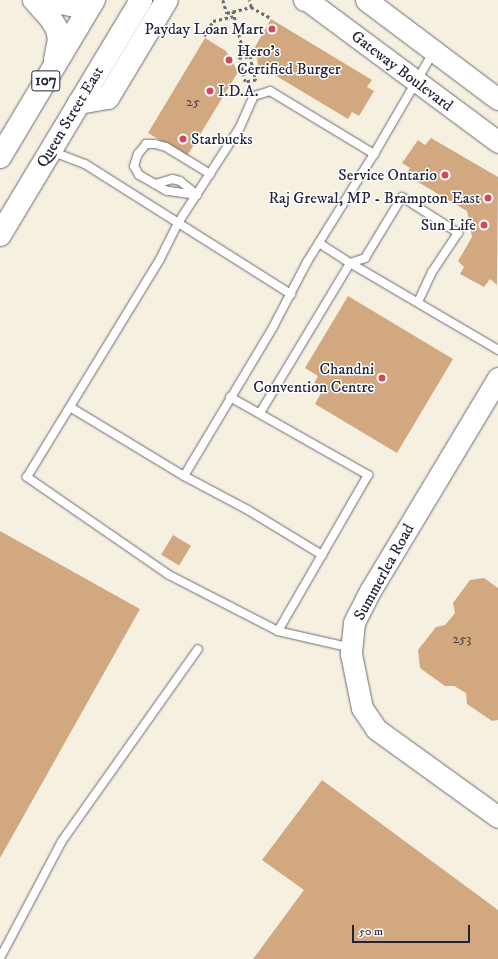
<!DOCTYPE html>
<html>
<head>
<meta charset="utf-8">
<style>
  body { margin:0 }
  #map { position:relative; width:498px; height:959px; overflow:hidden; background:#f6f0e0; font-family:"IM FELL DW Pica",serif }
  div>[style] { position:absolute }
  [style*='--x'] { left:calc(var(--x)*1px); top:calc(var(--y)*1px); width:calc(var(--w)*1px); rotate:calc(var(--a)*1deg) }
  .building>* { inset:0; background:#d2a881; transform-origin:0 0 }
  .path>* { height:2.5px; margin-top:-1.25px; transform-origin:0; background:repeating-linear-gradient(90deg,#6c6a75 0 3px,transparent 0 6px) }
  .roads { filter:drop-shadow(0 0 1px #6c6a75) drop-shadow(0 0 1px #6c6a75) }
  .service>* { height:8px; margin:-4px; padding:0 4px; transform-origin:4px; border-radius:4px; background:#fff }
  .tertiary>* { height:21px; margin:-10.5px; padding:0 10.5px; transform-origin:10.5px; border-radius:10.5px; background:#fff }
  .primary>* { height:22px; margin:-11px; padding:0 11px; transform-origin:11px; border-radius:11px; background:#fff }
  .dots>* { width:11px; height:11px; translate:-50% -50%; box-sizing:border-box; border:2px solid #fff; border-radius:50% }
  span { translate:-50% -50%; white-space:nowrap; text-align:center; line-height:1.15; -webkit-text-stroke:3px #fff; paint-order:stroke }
  .number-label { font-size:14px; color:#4e444c }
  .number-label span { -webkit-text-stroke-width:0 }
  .shield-label span { padding:1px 3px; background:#fff; border:1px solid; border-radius:3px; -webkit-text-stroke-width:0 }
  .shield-label { font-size:15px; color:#22223b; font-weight:700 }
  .poi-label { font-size:16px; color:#22223b }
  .right { translate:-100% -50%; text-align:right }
  .left { translate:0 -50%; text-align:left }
  .street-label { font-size:16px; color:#22223b }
  .scale { position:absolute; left:352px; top:925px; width:118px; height:18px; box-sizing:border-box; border:2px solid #22223b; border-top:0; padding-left:5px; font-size:12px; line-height:14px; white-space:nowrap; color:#22223b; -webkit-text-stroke:3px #fff; paint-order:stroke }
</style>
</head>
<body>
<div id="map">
  <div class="building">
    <i style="clip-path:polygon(271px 19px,372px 80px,367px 87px,374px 91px,359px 116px,352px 112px,348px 119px,258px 65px,255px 47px)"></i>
    <i style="clip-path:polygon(205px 38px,226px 51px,238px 72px,187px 156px,148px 133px)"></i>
    <i style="clip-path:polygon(431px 138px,498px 177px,497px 285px,490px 279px,484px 287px,460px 274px,464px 267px,458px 261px,472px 237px,467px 211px,406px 175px,410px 168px,402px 163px,418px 140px,425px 145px)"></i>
    <i style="clip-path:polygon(348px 296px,453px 359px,397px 453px,315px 404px,323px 389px,314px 383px,318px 376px,305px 368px)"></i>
    <i style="clip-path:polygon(0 531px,140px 609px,0 858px)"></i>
    <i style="left:173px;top:535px;width:21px;height:23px;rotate:31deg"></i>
    <i style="clip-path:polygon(484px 578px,498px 588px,498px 720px,492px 721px,467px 704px,466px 693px,454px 686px,445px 686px,420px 668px,418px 650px,436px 627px,445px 625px,455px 613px,453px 603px,470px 580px)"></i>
    <i style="clip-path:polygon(322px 780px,498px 910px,498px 959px,253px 959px,304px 890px,262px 860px)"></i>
  </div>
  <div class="path">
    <i style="--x:223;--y:0;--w:14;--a:73"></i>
    <i style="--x:227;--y:13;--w:25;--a:-14"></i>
    <i style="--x:251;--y:7;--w:7;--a:-106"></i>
    <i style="--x:251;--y:7;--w:23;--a:29"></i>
    <i style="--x:233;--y:11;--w:48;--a:75.4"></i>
    <i style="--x:204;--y:36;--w:17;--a:-59"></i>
    <i style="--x:213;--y:21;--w:22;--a:-13"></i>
    <i style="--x:250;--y:56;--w:25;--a:76"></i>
    <i style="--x:256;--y:80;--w:11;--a:170"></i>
    <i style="--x:245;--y:82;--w:25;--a:-104"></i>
    <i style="--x:239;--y:58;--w:11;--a:-10"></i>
  </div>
  <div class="roads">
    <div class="service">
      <i style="--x:51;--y:151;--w:36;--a:21"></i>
      <i style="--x:85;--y:164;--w:244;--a:32.3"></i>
      <i style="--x:155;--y:184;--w:18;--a:-16"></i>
      <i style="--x:172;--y:179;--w:8;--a:14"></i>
      <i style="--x:180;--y:181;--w:22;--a:39"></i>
      <i style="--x:197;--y:195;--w:30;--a:-172"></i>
      <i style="--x:167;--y:191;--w:32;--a:-150"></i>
      <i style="--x:139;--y:175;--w:10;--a:-119"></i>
      <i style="--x:134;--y:166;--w:13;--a:-72"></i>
      <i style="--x:138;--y:154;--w:13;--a:-51"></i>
      <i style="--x:146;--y:144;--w:9;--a:0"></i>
      <i style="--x:155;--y:144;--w:11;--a:15"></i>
      <i style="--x:166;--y:147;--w:52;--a:31.5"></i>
      <i style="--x:319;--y:243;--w:37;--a:33"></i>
      <i style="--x:350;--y:263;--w:16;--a:-18"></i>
      <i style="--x:365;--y:258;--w:71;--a:-58.8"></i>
      <i style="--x:402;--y:197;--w:67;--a:32.7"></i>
      <i style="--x:458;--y:233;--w:47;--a:123.7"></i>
      <i style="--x:432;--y:272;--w:33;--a:115"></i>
      <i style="--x:230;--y:397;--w:159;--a:29.5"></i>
      <i style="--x:368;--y:475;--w:180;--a:120"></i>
      <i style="--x:70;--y:407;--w:133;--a:31.2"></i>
      <i style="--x:184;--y:476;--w:72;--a:28"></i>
      <i style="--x:248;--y:510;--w:87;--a:31.3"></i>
      <i style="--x:260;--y:413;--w:175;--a:-59"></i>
      <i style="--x:350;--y:263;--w:172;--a:30.4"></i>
      <i style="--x:184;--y:476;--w:174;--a:-59.1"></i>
      <i style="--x:273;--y:327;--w:73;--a:-62.4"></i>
      <i style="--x:307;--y:262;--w:127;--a:-58.2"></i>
      <i style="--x:374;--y:154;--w:119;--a:-59.8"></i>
      <i style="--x:352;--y:648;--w:76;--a:-167.1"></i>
      <i style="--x:278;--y:631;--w:123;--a:-152.8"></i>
      <i style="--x:169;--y:575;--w:173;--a:-145.4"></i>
      <i style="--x:27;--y:477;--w:255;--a:-58.6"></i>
      <i style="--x:160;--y:259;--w:40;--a:-63.4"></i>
      <i style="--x:178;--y:223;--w:114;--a:-57.1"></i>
      <i style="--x:240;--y:127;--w:34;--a:-66"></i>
      <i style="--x:254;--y:96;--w:17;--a:-17"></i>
      <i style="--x:270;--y:91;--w:122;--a:31.2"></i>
      <i style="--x:0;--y:958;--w:132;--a:-62.1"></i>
      <i style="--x:62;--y:841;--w:235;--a:-54.7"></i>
    </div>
    <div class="tertiary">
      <i style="--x:307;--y:0;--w:238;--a:36.6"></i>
      <i style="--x:366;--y:0;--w:165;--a:36.9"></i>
      <i style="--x:498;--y:378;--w:246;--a:121"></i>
      <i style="--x:371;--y:589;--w:38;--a:117"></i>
      <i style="--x:354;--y:623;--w:31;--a:96"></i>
      <i style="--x:351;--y:654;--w:55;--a:78.5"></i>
      <i style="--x:362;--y:708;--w:25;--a:56"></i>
      <i style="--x:376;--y:729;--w:150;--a:35.8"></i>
    </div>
    <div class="primary">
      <i style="--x:34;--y:0;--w:25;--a:48"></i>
      <i style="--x:51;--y:19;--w:12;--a:59"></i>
      <i style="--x:57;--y:29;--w:10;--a:79"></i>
      <i style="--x:59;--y:39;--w:21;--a:101"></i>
      <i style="--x:47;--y:0;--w:29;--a:12"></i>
      <i style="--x:75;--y:6;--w:16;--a:-4"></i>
      <i style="--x:305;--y:0;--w:2;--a:0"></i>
      <i style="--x:79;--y:103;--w:29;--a:-10"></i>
      <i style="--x:108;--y:98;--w:114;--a:-59"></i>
      <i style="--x:0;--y:157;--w:183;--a:-59.1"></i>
      <i style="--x:0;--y:235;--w:274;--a:-59"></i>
    </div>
  </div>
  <div class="dots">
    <i style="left:272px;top:29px;background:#d1495b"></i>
    <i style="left:229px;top:60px;background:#d1495b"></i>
    <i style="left:210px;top:91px;background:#d1495b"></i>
    <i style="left:183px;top:139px;background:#d1495b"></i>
    <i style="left:445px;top:175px;background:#d1495b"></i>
    <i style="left:488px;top:198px;background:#d1495b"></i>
    <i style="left:484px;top:225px;background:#d1495b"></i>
    <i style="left:382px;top:378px;background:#d1495b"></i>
  </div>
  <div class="number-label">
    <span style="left:193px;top:102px">25</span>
    <span style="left:462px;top:639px">253</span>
  </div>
  <div class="shield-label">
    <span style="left:46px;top:81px">107</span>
  </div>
  <div class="poi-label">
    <span class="right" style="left:264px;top:29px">Payday Loan Mart</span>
    <span class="left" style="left:237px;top:60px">Hero's<br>Certified Burger</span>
    <span class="left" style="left:218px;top:91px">I.D.A.</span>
    <span class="left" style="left:191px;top:139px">Starbucks</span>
    <span class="right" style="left:437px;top:175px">Service Ontario</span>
    <span class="right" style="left:480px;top:198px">Raj Grewal, MP - Brampton East</span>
    <span class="right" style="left:476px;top:225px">Sun Life</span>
    <span class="right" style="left:374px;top:378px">Chandni<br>Convention Centre</span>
  </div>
  <div class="street-label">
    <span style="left:402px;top:71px;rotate:37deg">Gateway Boulevard</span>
    <span style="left:70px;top:117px;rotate:-59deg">Queen Street East</span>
    <span style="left:384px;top:572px;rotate:-61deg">Summerlea Road</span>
  </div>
  <div class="scale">50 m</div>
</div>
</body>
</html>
